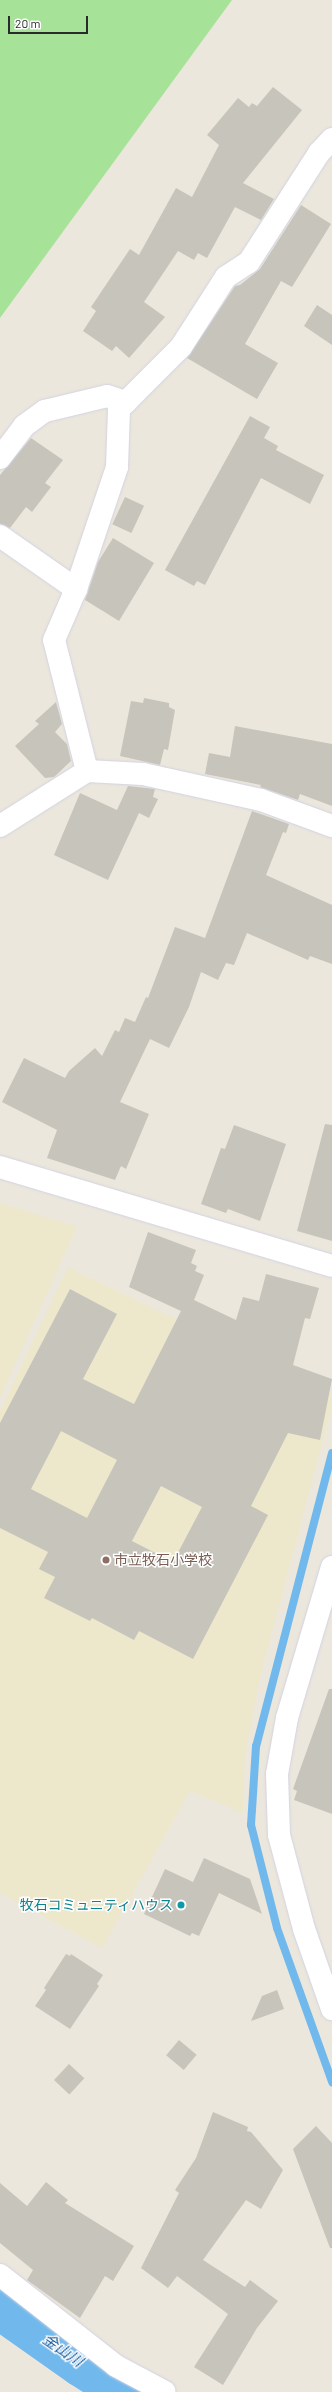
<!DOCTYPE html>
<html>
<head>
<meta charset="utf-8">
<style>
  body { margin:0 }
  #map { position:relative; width:332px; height:2392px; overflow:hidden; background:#ece7dc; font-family:Barlow,"Noto Sans JP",sans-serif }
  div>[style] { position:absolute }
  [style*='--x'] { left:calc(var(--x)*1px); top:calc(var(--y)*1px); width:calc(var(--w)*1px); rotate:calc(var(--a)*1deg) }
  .education>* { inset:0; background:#ede7cc }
  .green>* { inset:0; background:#a7e299 }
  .stream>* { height:8px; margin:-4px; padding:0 4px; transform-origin:4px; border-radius:4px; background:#71b9ec }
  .river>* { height:48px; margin:-24px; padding:0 24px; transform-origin:24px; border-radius:24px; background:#71b9ec }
  .building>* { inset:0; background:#c7c4bc; transform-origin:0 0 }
  .roads { filter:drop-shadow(0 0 1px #d2d2e3) drop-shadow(0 0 1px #d2d2e3) }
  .minor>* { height:22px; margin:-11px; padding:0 11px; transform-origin:11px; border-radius:11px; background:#fff }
  .dots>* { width:11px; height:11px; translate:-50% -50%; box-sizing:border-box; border:2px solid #fff; border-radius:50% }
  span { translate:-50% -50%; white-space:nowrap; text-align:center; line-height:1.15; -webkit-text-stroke:3px #fff; paint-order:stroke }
  .education-label { font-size:14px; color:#785e54 }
  .left { translate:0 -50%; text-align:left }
  .culture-label { font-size:14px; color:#0d838f }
  .right { translate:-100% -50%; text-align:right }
  .water-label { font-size:15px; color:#0f5599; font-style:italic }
  .scale { position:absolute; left:8px; top:16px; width:80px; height:18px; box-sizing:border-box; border:2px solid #2a2a2a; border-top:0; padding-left:5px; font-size:12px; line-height:14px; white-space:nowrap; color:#2a2a2a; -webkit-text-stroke:3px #fff; paint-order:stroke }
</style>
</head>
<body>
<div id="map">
  <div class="education">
    <i style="clip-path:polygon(0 1203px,77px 1227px,0 1398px)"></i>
    <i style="clip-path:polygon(68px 1267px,332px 1395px,332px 1406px,260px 1677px,245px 1756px,243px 1813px,190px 1791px,102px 1948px,0 1893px,0 1411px)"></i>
  </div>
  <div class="green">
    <i style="clip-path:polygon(0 0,232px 0,0 318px)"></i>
  </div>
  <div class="stream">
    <i style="--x:332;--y:1453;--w:303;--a:104.5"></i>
    <i style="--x:256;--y:1746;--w:79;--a:93.6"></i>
    <i style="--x:251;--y:1825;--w:106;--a:75.8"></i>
    <i style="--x:277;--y:1928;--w:164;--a:70.3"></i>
  </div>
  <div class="river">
    <i style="--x:0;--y:2305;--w:100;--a:35.3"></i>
    <i style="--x:82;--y:2363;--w:54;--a:32.2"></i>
  </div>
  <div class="building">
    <i style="clip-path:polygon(273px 87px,302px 110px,243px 183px,274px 199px,261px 220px,235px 207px,207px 258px,198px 253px,194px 260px,178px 251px,144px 302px,165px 317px,129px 358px,116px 346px,112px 351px,83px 331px,96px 311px,91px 307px,130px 249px,139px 255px,176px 188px,192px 197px,219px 145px,207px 135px,238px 98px,249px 107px,252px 103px,257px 106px)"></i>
    <i style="clip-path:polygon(301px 205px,331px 224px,292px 287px,281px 281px,245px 344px,278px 363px,257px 399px,187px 358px,235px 286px,240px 285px,260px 269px)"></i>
    <i style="clip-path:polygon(317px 305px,332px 315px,332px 345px,304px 326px)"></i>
    <i style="clip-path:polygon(250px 416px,270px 427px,264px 438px,278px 446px,276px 450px,324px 475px,310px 504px,261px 478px,205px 585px,197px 581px,194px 586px,165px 570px)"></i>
    <i style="clip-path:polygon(31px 438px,63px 460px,45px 483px,51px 487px,32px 512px,26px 507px,10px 528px,0 524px,0 475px)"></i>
    <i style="left:125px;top:497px;width:21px;height:30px;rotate:25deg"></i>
    <i style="clip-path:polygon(113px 538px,154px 563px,119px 621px,85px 600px,98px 562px)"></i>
    <i style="clip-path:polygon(144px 698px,169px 703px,169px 707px,175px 710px,168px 750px,164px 749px,160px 765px,120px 756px,131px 701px,143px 703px)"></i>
    <i style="clip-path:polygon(56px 702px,62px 724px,55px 732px,67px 744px,71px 761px,54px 777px,45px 778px,15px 746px,39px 724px,35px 721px)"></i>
    <i style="clip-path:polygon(235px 726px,332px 744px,332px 806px,300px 794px,298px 800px,260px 787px,261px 785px,205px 774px,209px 753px,230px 757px)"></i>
    <i style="clip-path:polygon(128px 786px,155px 789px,153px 797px,158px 799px,149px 818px,139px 813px,108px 880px,54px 855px,80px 793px,117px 810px)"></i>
    <i style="clip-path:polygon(252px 811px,289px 824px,286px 833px,283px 832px,266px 875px,332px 905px,332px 964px,310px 956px,308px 960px,247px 933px,234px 965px,226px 963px,218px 980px,201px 972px,189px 1007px,169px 1048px,150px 1039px,120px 1102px,149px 1114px,126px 1169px,121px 1166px,115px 1180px,47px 1158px,57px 1130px,2px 1102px,24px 1058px,65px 1078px,69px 1071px,95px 1048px,102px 1056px,115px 1030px,119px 1032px,125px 1018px,135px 1022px,146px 997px,148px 998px,175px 927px,205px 938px)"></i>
    <i style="clip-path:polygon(325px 1124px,332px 1125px,332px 1241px,297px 1231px)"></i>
    <i style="clip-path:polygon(234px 1125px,286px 1144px,260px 1221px,228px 1209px,226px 1213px,201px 1204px,221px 1148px,225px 1149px)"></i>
    <i style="clip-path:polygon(evenodd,148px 1232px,196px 1250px,191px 1263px,197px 1266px,195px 1271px,204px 1275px,194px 1300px,236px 1320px,243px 1297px,259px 1301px,266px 1274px,319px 1288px,310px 1319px,305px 1318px,293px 1365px,332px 1379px,320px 1440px,288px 1433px,251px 1506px,268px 1515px,193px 1659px,139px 1631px,134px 1640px,92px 1618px,90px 1621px,44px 1598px,55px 1577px,39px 1569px,48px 1552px,0 1528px,0 1423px,70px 1289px,117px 1314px,83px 1379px,134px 1404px,181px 1311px,129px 1287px,148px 1232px,61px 1431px,117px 1460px,87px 1518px,31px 1489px,61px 1431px,148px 1232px,161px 1486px,202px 1507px,173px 1562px,132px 1541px,161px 1486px)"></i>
    <i style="clip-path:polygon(329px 1689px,332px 1689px,332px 1814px,294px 1800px,297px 1791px,293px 1789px)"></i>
    <i style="clip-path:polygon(204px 1858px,250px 1879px,262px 1914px,219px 1893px,199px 1936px,192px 1933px,190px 1936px,144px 1914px,165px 1869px,193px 1882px)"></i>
    <i style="clip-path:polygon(66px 1954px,70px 1956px,71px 1954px,103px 1975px,97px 1984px,99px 1986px,70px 2029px,35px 2006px,46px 1990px,44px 1988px)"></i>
    <i style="clip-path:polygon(277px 1990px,284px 2009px,251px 2021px,262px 1996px)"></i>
    <i style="left:179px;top:2040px;width:23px;height:20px;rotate:40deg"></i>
    <i style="left:69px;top:2064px;width:21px;height:22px;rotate:43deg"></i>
    <i style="clip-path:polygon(213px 2112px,248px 2127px,247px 2131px,251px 2132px,283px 2170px,261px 2209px,246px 2200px,203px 2260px,245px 2287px,250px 2280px,278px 2301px,257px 2328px,223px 2385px,194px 2367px,228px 2314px,177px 2276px,168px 2288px,141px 2268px,179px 2193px,175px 2190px,196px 2158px)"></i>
    <i style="clip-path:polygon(316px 2126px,332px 2143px,332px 2248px,330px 2248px,293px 2149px)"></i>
    <i style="clip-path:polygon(46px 2182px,68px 2200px,65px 2203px,134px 2246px,113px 2281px,105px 2276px,80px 2318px,27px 2280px,33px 2270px,0 2243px,0 2183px,27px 2206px)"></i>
  </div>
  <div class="roads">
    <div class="minor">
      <i style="--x:0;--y:458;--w:40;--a:-53"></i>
      <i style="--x:24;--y:426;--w:26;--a:-36"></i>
      <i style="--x:45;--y:411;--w:64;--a:-13.6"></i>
      <i style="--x:107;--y:396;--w:20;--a:18"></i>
      <i style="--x:0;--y:536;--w:93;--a:34.9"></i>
      <i style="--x:87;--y:771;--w:135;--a:-104.1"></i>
      <i style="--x:54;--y:640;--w:56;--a:-66.7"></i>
      <i style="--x:76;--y:589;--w:129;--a:-71.4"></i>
      <i style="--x:117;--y:467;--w:58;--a:-88"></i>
      <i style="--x:119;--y:409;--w:88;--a:-45"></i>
      <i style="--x:181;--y:347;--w:83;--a:-57.3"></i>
      <i style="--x:226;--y:277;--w:27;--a:-33"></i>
      <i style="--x:249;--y:262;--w:130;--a:-57.3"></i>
      <i style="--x:319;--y:153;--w:19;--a:-47"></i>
      <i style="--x:0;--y:826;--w:103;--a:-32.3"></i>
      <i style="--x:87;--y:771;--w:56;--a:3.1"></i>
      <i style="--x:143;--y:774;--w:121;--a:12.4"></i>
      <i style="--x:261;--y:800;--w:76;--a:20.1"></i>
      <i style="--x:0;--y:1167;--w:346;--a:16.6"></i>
      <i style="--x:332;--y:1567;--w:158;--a:106.6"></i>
      <i style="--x:287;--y:1718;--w:57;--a:100.1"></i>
      <i style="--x:277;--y:1774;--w:61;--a:88.1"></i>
      <i style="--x:279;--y:1835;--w:97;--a:75.1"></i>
      <i style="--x:304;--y:1929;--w:85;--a:70.7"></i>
      <i style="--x:0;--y:2275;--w:147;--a:38.1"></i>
      <i style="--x:116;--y:2366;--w:55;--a:28"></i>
    </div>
  </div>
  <div class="dots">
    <i style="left:106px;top:1560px;background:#8d6e63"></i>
    <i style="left:181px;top:1905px;background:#0f9aa8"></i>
  </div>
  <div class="education-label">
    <span class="left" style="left:114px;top:1560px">市立牧石小学校</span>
  </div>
  <div class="culture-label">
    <span class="right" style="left:173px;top:1905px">牧石コミュニティハウス</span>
  </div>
  <div class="water-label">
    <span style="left:63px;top:2350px;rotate:35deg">金山川</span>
  </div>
  <div class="scale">20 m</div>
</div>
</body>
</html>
